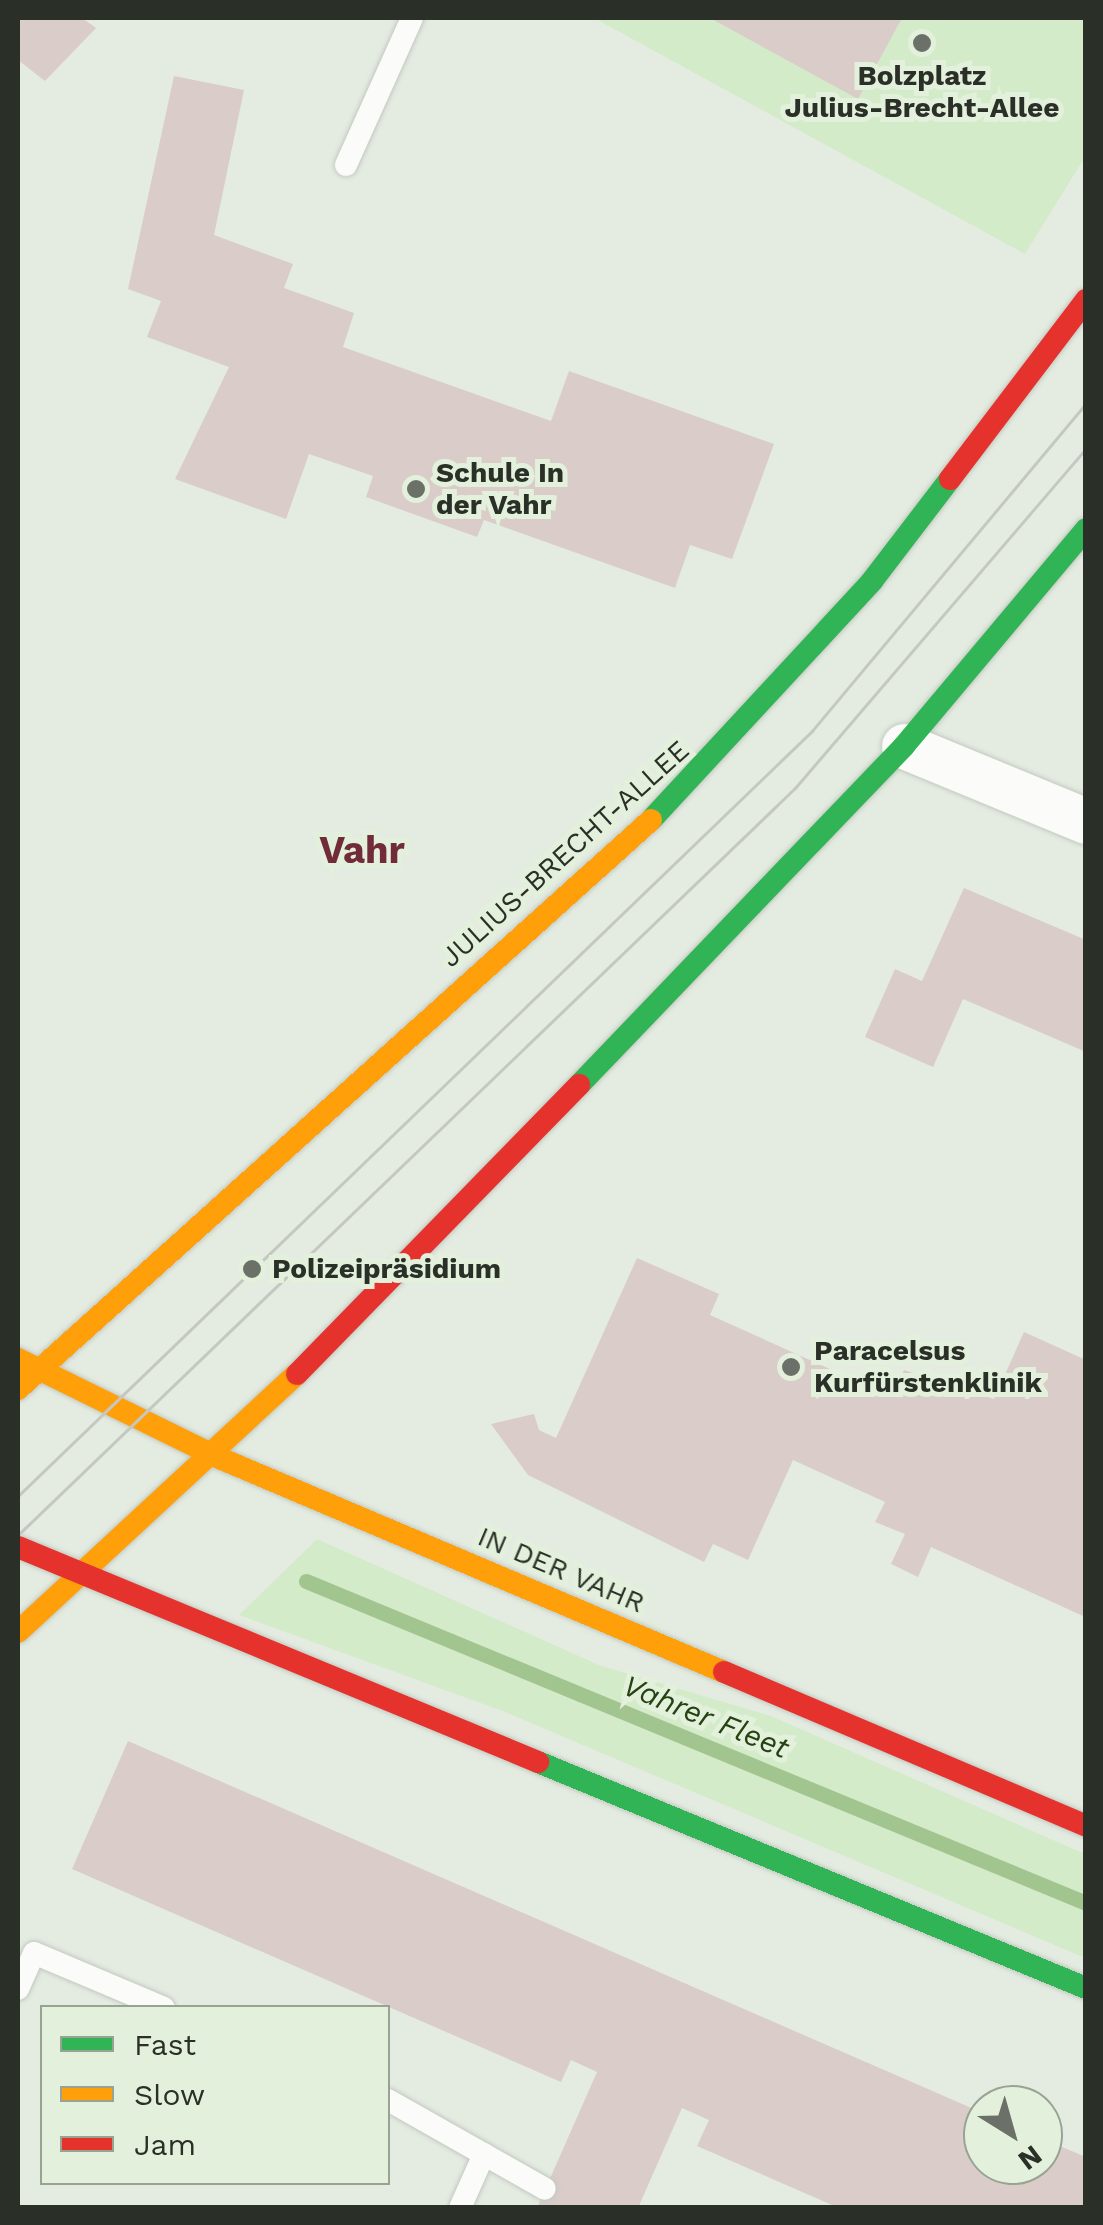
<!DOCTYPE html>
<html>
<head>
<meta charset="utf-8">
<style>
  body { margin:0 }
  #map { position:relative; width:1103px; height:2225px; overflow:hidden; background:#e4ece1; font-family:"Work Sans",sans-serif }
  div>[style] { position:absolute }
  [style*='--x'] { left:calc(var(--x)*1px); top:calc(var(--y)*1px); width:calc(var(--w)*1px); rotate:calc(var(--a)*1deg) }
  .green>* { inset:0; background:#d4ebc9 }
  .stream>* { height:15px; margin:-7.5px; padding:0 7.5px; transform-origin:7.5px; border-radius:7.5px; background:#a2c590 }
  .building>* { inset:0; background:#d9ccc9 }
  .roads { filter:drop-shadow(0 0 2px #c3c9c1) drop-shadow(0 0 2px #c3c9c1) }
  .lane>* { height:22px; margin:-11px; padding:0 11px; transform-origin:11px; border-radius:11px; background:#fbfcfa }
  .street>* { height:45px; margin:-22.5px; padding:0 22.5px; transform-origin:22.5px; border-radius:22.5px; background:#fbfcfa }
  .fast>* { height:22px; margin:-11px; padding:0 11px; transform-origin:11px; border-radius:11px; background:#30b455 }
  .slow>* { height:22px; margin:-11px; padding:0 11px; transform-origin:11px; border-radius:11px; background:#ff9f0a }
  .jam>* { height:22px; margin:-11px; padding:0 11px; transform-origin:11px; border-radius:11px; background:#e5322d }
  .tram>* { height:2.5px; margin:-1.25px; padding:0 1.25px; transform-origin:1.25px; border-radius:1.25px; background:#c5c7c3 }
  .dots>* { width:28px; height:28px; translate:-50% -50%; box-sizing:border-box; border:5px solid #e3f1dc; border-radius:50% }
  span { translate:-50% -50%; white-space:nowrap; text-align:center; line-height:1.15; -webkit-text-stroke:10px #e3f1dc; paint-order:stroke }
  .poi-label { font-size:28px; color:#2a2f27; font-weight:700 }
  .left { translate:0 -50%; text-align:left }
  .street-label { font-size:28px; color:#2a2f27 }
  .water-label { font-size:30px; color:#254312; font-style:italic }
  .district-label { font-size:38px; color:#722b39; font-weight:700 }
  .frame { position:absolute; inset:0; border:20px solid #2a2f27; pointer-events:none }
  .legend { position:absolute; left:40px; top:2005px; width:350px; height:180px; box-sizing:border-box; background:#e3f1dc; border:2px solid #99a394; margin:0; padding:12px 18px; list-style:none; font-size:30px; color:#2a2f27 }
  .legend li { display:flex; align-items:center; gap:20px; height:50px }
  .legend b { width:50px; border:2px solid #99a394 }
  .north { position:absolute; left:963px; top:2085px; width:100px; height:100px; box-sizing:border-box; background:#e3f1dc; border:2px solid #99a394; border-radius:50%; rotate:143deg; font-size:28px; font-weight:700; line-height:40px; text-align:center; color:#2a2f27 }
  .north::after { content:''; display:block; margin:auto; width:35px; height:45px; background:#6b7168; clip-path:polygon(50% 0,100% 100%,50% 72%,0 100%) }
</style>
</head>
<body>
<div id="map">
  <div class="green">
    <i style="clip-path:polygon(594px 18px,1085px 18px,1085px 157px,1025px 254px)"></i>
    <i style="clip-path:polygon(317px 1539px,599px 1665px,771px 1716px,1085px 1854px,1085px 1958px,505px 1712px,239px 1615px)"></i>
  </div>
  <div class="stream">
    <i style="--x:306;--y:1581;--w:844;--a:22.43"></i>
  </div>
  <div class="building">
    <i style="clip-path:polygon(18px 18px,82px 18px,96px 28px,45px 81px,18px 60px)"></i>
    <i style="clip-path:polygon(710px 18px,902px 18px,858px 99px)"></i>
    <i style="clip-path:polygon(174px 76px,244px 90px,214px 235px,293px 264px,284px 288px,354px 313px,343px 347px,551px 421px,569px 371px,774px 444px,732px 559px,690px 545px,675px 588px,484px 520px,477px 537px,366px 497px,373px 476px,309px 454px,286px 519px,175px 479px,229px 367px,147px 337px,161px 301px,128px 289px)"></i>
    <i style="clip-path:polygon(964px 888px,1086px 940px,1086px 1052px,963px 999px,933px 1067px,865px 1037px,895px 969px,922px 981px)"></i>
    <i style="clip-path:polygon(637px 1258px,719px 1294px,710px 1315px,892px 1397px,904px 1370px,994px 1399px,1024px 1332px,1086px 1360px,1083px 1616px,931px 1547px,918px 1577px,891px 1564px,905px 1534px,875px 1522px,885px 1502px,793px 1460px,748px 1560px,713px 1544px,704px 1562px,528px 1475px,491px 1424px,534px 1414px,539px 1430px,556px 1438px)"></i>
    <i style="clip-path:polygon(128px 1741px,983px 2113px,983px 2165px,1043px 2165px,1043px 2139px,1086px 2157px,1086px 2208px,839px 2208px,697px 2146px,709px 2120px,682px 2108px,638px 2208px,537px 2208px,597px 2072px,571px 2060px,561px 2082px,72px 1869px)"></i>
  </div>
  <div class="roads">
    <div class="lane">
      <i style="--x:346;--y:165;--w:161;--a:-65.8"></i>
      <i style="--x:18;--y:1989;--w:39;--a:-66"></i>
      <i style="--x:34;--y:1953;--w:141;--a:22.9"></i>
      <i style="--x:388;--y:2100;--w:180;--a:29.5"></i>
      <i style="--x:460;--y:2208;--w:59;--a:-66"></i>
    </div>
    <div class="street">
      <i style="--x:904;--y:746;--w:197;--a:22.4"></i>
    </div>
    <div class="fast">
      <i style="--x:651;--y:820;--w:326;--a:-47.2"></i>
      <i style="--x:872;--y:581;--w:128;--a:-52.6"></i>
      <i style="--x:579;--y:1085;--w:470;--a:-46.2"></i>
      <i style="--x:904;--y:746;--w:283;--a:-50"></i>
      <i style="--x:538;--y:1762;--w:593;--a:22.41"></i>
    </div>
    <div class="slow">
      <i style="--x:18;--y:1359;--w:222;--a:26.2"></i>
      <i style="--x:217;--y:1457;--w:551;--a:22.98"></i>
      <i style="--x:18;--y:1389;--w:851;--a:-41.95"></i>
      <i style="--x:18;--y:1632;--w:380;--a:-42.8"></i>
    </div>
    <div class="jam">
      <i style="--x:950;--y:479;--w:225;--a:-52.8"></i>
      <i style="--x:297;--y:1374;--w:404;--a:-45.7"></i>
      <i style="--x:18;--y:1547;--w:563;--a:22.46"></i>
      <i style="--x:724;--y:1672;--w:393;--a:23"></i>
    </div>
  </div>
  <div class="tram">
    <i style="--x:18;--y:1496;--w:1103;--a:-43.93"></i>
    <i style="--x:812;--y:731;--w:427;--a:-50.1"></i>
    <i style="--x:18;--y:1535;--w:1078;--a:-43.87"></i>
    <i style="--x:795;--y:788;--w:448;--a:-49.4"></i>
  </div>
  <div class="dots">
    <i style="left:922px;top:43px;background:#6b7168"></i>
    <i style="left:416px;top:489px;background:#6b7168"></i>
    <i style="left:252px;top:1269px;background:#6b7168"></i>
    <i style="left:791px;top:1367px;background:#6b7168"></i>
  </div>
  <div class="poi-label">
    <span style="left:922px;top:92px">Bolzplatz<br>Julius-Brecht-Allee</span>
    <span class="left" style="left:436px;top:489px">Schule In<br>der Vahr</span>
    <span class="left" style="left:272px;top:1269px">Polizeipräsidium</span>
    <span class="left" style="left:814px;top:1367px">Paracelsus<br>Kurfürstenklinik</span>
  </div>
  <div class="street-label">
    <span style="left:565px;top:854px;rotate:-42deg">JULIUS-BRECHT-ALLEE</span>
    <span style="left:561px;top:1570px;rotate:23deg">IN DER VAHR</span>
  </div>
  <div class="water-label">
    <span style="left:706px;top:1717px;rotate:22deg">Vahrer Fleet</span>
  </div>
  <div class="district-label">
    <span style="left:362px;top:851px">Vahr</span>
  </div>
  <div class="frame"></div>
  <ul class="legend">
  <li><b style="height:12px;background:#30b455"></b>Fast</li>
  <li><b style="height:12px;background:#ff9f0a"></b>Slow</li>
  <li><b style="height:12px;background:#e5322d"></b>Jam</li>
  </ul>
  <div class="north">N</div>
</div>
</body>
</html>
